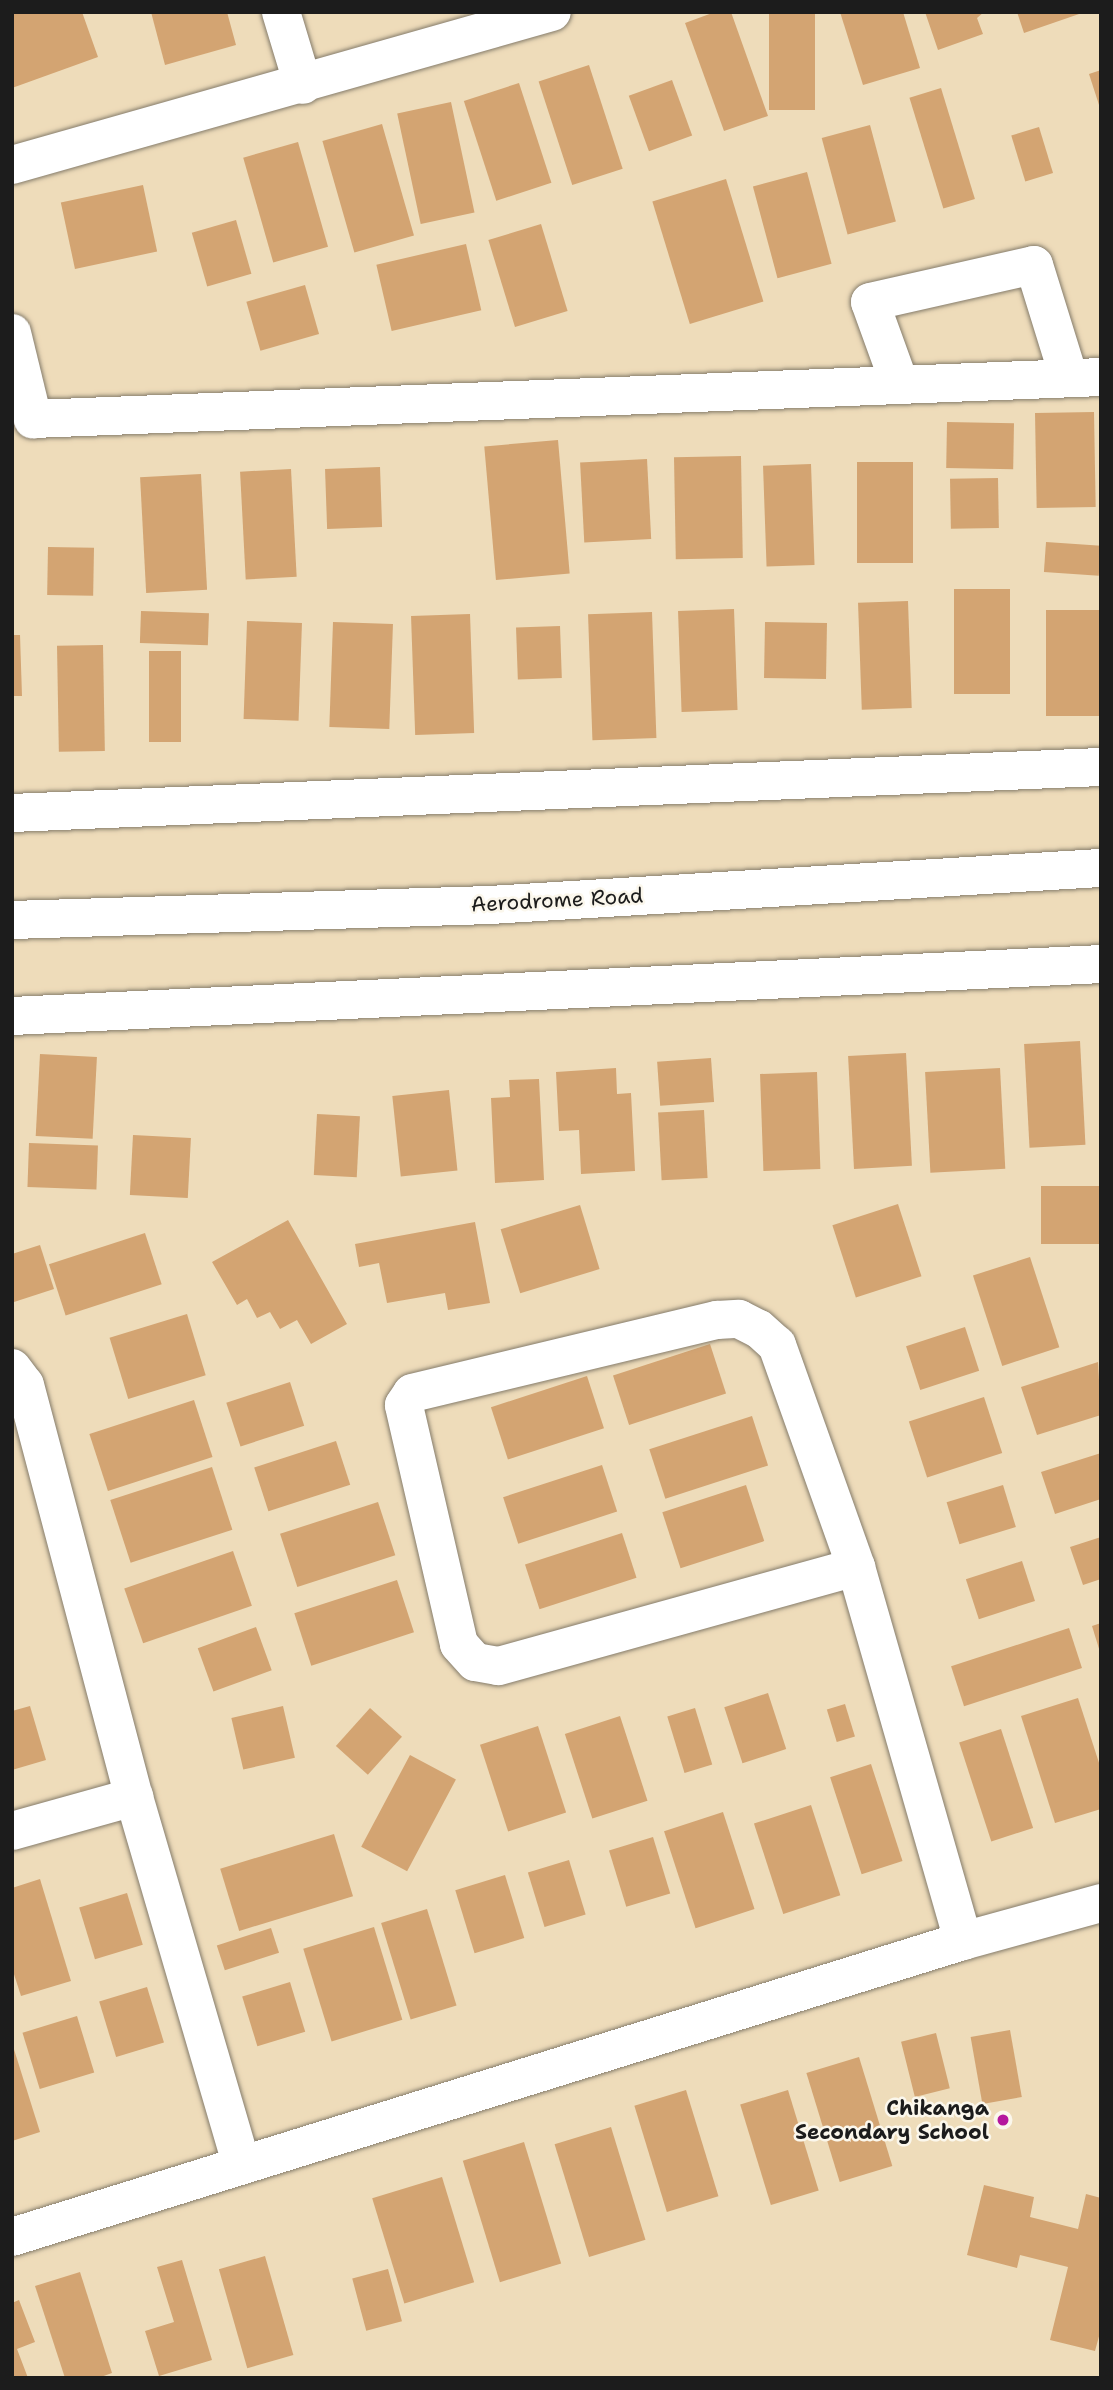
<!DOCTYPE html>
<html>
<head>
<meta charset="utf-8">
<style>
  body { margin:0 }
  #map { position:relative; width:1113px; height:2390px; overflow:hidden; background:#eedcba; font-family:"Shantell Sans",sans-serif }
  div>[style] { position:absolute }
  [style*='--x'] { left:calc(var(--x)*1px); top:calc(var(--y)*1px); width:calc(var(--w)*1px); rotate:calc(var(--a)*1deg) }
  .building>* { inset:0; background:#d3a472; transform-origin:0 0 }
  .roads { filter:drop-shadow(0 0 2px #857c6b) drop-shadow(0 0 2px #857c6b) }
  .minor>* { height:38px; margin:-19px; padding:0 19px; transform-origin:19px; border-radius:19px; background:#fff }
  .dots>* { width:19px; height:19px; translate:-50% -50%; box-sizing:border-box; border:4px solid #fbf7ec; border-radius:50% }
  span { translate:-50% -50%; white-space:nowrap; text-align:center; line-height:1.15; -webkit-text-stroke:5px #fbf7ec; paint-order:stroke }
  .street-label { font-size:21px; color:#1c1c1c }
  .poi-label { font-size:21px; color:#1c1c1c; font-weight:700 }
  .right { translate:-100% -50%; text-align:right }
  .frame { position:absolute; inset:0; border:14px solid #1c1c1c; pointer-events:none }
</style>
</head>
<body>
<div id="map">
  <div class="building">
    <i style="clip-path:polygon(12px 12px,82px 12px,98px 57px,12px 88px)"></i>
    <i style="clip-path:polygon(151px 12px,227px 12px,236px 45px,165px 65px)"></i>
    <i style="clip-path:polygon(715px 12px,731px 12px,768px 116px,724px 131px,685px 23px)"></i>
    <i style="left:769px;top:12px;width:46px;height:98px"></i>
    <i style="clip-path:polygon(840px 12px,903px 12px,920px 68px,863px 85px)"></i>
    <i style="clip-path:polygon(925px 12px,984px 12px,977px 18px,983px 34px,938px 50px)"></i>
    <i style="clip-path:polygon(1017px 12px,1082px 12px,1082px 13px,1024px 33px)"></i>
    <i style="left:589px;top:65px;width:109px;height:53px;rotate:72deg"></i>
    <i style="clip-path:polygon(1101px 70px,1101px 108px,1100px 108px,1089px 74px)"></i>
    <i style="left:672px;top:80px;width:59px;height:46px;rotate:70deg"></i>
    <i style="left:519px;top:83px;width:105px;height:58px;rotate:72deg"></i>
    <i style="left:941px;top:88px;width:116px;height:33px;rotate:73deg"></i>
    <i style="left:451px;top:102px;width:113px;height:55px;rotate:78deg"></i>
    <i style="left:382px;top:124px;width:116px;height:62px;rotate:74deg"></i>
    <i style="left:870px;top:125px;width:100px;height:50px;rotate:75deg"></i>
    <i style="left:1039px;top:127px;width:48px;height:29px;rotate:73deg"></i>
    <i style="left:298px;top:142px;width:109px;height:57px;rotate:74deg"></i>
    <i style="left:807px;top:172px;width:95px;height:56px;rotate:75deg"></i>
    <i style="left:726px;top:179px;width:128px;height:77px;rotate:73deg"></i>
    <i style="left:143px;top:185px;width:68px;height:84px;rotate:78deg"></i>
    <i style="left:236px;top:220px;width:56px;height:46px;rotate:74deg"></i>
    <i style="left:541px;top:224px;width:91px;height:55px;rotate:73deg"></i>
    <i style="left:466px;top:244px;width:68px;height:92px;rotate:77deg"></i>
    <i style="left:305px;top:285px;width:51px;height:61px;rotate:74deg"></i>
    <i style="left:1094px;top:412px;width:95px;height:59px;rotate:89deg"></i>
    <i style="left:947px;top:422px;width:67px;height:46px;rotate:1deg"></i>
    <i style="left:558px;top:440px;width:134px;height:74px;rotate:85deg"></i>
    <i style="left:741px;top:456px;width:102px;height:67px;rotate:89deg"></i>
    <i style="left:647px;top:459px;width:80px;height:67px;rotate:87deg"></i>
    <i style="left:857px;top:462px;width:56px;height:101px"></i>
    <i style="left:811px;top:464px;width:101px;height:48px;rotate:88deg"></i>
    <i style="left:380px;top:467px;width:60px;height:55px;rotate:88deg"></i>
    <i style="left:291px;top:469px;width:108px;height:51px;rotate:87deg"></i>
    <i style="left:201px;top:474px;width:116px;height:61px;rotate:87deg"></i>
    <i style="left:998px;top:478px;width:50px;height:48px;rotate:89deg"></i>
    <i style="left:1046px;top:542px;width:55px;height:30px;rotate:4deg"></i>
    <i style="left:48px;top:547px;width:46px;height:48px;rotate:1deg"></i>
    <i style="left:954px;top:589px;width:56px;height:105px"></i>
    <i style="left:908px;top:601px;width:107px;height:50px;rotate:88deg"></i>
    <i style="left:734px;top:609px;width:101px;height:56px;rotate:88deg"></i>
    <i style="left:1101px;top:610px;width:106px;height:55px;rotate:90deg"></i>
    <i style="left:141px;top:611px;width:68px;height:32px;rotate:2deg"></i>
    <i style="left:652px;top:612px;width:126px;height:64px;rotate:88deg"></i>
    <i style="left:470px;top:614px;width:119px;height:59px;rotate:88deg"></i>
    <i style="left:247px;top:621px;width:55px;height:98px;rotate:2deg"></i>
    <i style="left:333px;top:622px;width:60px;height:105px;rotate:2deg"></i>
    <i style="left:765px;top:622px;width:62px;height:56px;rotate:1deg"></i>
    <i style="left:560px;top:626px;width:52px;height:44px;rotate:88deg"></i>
    <i style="clip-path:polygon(12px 635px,20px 635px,22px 696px,12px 696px)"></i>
    <i style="left:103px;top:645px;width:106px;height:46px;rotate:89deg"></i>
    <i style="left:149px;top:651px;width:32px;height:91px"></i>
    <i style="left:1080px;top:1041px;width:104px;height:56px;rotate:87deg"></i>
    <i style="left:906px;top:1053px;width:113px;height:58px;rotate:87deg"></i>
    <i style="left:40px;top:1054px;width:57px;height:82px;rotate:3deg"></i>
    <i style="left:711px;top:1058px;width:44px;height:54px;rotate:86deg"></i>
    <i style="clip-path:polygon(616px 1068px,617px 1094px,631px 1093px,635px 1171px,581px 1174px,579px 1130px,559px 1131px,556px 1072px)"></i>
    <i style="left:1000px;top:1068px;width:101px;height:75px;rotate:87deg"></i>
    <i style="left:817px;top:1072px;width:97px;height:57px;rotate:88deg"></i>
    <i style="clip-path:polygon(539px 1079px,544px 1180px,495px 1183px,491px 1098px,510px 1097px,509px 1080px)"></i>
    <i style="left:449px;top:1090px;width:81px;height:57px;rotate:84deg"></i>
    <i style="left:704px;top:1110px;width:68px;height:46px;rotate:87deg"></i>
    <i style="left:317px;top:1114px;width:43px;height:61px;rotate:3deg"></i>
    <i style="left:133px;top:1135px;width:58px;height:60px;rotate:3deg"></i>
    <i style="left:29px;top:1143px;width:69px;height:44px;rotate:2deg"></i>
    <i style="left:1101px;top:1186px;width:58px;height:60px;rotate:90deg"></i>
    <i style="left:898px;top:1204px;width:76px;height:69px;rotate:72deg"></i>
    <i style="left:580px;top:1205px;width:67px;height:83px;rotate:73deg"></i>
    <i style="clip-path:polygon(288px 1220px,347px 1324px,311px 1344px,297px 1320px,280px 1329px,270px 1312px,257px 1318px,247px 1299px,237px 1305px,212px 1262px)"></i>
    <i style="clip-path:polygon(475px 1222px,490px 1303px,448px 1310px,445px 1293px,387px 1303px,379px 1263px,359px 1267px,355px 1244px)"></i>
    <i style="left:145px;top:1233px;width:54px;height:101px;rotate:72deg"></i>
    <i style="clip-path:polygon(40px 1245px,54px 1289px,14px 1302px,12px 1254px)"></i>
    <i style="left:1030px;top:1257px;width:95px;height:60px;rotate:72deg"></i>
    <i style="left:187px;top:1314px;width:64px;height:81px;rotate:73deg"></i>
    <i style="left:965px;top:1327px;width:46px;height:62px;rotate:72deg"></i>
    <i style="left:710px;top:1344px;width:52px;height:102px;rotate:72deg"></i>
    <i style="clip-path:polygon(1098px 1362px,1101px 1415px,1037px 1435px,1021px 1387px)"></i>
    <i style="left:587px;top:1376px;width:55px;height:101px;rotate:72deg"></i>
    <i style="left:290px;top:1382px;width:46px;height:67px;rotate:72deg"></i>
    <i style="left:984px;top:1397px;width:59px;height:79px;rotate:72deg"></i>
    <i style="left:194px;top:1400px;width:60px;height:110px;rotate:72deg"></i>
    <i style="left:752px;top:1416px;width:52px;height:108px;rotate:72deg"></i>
    <i style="left:336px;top:1441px;width:46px;height:86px;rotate:72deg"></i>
    <i style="clip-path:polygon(1101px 1453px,1101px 1499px,1055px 1514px,1041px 1472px)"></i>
    <i style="left:602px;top:1465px;width:49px;height:104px;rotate:72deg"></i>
    <i style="left:212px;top:1467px;width:66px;height:107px;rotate:72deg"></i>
    <i style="left:746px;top:1485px;width:59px;height:88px;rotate:72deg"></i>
    <i style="left:1003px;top:1485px;width:44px;height:59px;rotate:73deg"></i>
    <i style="left:378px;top:1502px;width:56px;height:103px;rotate:72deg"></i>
    <i style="left:622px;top:1533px;width:47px;height:102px;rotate:72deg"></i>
    <i style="clip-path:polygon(1101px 1537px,1101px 1579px,1083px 1585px,1070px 1547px)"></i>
    <i style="left:233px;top:1551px;width:58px;height:115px;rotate:71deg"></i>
    <i style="left:1022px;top:1561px;width:42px;height:59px;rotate:72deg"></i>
    <i style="left:397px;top:1580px;width:55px;height:108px;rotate:72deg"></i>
    <i style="clip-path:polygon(1101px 1623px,1101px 1652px,1100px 1652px,1092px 1626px)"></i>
    <i style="left:256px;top:1627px;width:46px;height:62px;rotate:70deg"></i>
    <i style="left:1069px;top:1628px;width:42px;height:124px;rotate:72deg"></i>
    <i style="left:768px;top:1693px;width:59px;height:46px;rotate:72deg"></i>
    <i style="clip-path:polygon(1078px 1698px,1101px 1769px,1101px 1809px,1055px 1823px,1021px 1716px)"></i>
    <i style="left:845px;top:1704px;width:34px;height:19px;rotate:73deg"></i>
    <i style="clip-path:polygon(30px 1706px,46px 1760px,12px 1770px,12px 1711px)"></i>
    <i style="left:283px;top:1706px;width:53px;height:53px;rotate:77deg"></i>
    <i style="left:370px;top:1708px;width:43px;height:51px;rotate:42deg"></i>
    <i style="left:695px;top:1708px;width:59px;height:29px;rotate:73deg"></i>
    <i style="left:620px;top:1716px;width:89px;height:58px;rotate:72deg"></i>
    <i style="left:538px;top:1726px;width:91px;height:61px;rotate:72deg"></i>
    <i style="left:1001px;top:1729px;width:104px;height:44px;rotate:72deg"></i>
    <i style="left:410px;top:1755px;width:52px;height:104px;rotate:28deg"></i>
    <i style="left:871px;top:1764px;width:102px;height:43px;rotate:72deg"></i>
    <i style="left:811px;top:1805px;width:95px;height:60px;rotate:72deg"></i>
    <i style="left:723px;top:1812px;width:102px;height:62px;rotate:72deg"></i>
    <i style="left:334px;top:1834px;width:65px;height:119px;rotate:73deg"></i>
    <i style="left:653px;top:1837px;width:59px;height:46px;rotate:73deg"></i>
    <i style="left:569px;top:1860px;width:57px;height:43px;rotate:73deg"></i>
    <i style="left:505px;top:1875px;width:66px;height:52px;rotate:73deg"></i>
    <i style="clip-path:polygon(40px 1879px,71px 1981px,21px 1996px,12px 1968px,12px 1888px)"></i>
    <i style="left:127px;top:1893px;width:54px;height:50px;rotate:73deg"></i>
    <i style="left:427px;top:1909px;width:101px;height:48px;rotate:73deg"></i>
    <i style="left:374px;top:1927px;width:97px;height:74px;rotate:73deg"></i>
    <i style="left:271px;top:1928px;width:26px;height:57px;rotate:72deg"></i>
    <i style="left:290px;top:1982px;width:52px;height:50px;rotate:73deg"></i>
    <i style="left:147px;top:1987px;width:58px;height:50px;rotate:73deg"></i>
    <i style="left:77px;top:2016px;width:59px;height:57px;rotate:73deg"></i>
    <i style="left:1010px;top:2030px;width:68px;height:40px;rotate:80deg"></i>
    <i style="left:936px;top:2033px;width:57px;height:36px;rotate:76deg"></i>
    <i style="clip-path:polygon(12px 2043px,40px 2132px,12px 2141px)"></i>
    <i style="left:859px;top:2057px;width:114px;height:55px;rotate:73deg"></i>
    <i style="left:686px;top:2090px;width:111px;height:54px;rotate:73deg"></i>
    <i style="left:788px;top:2090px;width:105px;height:50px;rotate:73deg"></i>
    <i style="left:611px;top:2127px;width:118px;height:59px;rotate:73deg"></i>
    <i style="left:524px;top:2142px;width:127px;height:64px;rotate:73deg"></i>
    <i style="left:442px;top:2177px;width:110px;height:73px;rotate:73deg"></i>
    <i style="clip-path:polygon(984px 2185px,1034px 2197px,1030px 2217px,1078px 2229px,1086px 2194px,1101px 2198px,1101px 2329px,1095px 2351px,1050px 2340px,1068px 2267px,1020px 2255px,1017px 2268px,967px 2255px)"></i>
    <i style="left:265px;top:2256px;width:103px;height:48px;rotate:74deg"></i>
    <i style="clip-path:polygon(182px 2260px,212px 2360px,159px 2376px,145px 2331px,174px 2322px,157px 2267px)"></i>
    <i style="left:388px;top:2269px;width:54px;height:37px;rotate:75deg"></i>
    <i style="clip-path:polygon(80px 2272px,112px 2373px,98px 2378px,65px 2378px,35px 2286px)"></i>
    <i style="clip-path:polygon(19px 2300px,35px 2342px,17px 2349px,28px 2378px,12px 2378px,12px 2303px)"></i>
  </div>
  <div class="roads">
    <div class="minor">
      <i style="--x:281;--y:12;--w:76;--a:73.2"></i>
      <i style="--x:12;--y:165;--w:561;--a:-15.82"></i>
      <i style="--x:12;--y:333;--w:89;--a:76.3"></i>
      <i style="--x:33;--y:419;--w:1069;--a:-2.25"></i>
      <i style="--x:900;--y:385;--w:88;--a:-109.9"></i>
      <i style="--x:870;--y:302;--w:168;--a:-12.7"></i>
      <i style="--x:1034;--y:265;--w:118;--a:72.8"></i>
      <i style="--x:12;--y:813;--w:1090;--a:-2.42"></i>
      <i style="--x:12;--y:920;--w:478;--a:-1.8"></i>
      <i style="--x:490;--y:905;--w:612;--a:-3.47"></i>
      <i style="--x:12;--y:1016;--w:1090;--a:-2.73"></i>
      <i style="--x:12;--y:1368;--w:21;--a:53"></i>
      <i style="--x:25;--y:1385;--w:426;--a:75.2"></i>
      <i style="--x:134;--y:1797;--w:381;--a:73.7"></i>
      <i style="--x:856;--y:1567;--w:371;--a:164.5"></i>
      <i style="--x:498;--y:1666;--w:23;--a:-170"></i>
      <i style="--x:475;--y:1662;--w:24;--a:-132"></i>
      <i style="--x:459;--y:1644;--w:245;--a:-103"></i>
      <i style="--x:404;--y:1405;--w:14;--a:-56"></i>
      <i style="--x:412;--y:1393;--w:314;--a:-13.5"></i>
      <i style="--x:717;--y:1320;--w:22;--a:-3"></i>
      <i style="--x:739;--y:1319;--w:22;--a:27"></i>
      <i style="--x:759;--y:1329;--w:24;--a:42"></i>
      <i style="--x:777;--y:1345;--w:236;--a:70.4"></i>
      <i style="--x:856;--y:1567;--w:389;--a:74"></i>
      <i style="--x:963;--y:1941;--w:143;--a:-15.4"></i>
      <i style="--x:12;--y:1831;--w:127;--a:-15.6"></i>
      <i style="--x:12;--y:2237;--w:996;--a:-17.29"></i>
    </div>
  </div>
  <div class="dots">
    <i style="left:1003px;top:2120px;background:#b5179e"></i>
  </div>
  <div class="street-label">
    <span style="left:557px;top:900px;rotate:-3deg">Aerodrome Road</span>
  </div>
  <div class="poi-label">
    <span class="right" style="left:989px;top:2120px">Chikanga<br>Secondary School</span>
  </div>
  <div class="frame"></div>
</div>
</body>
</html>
